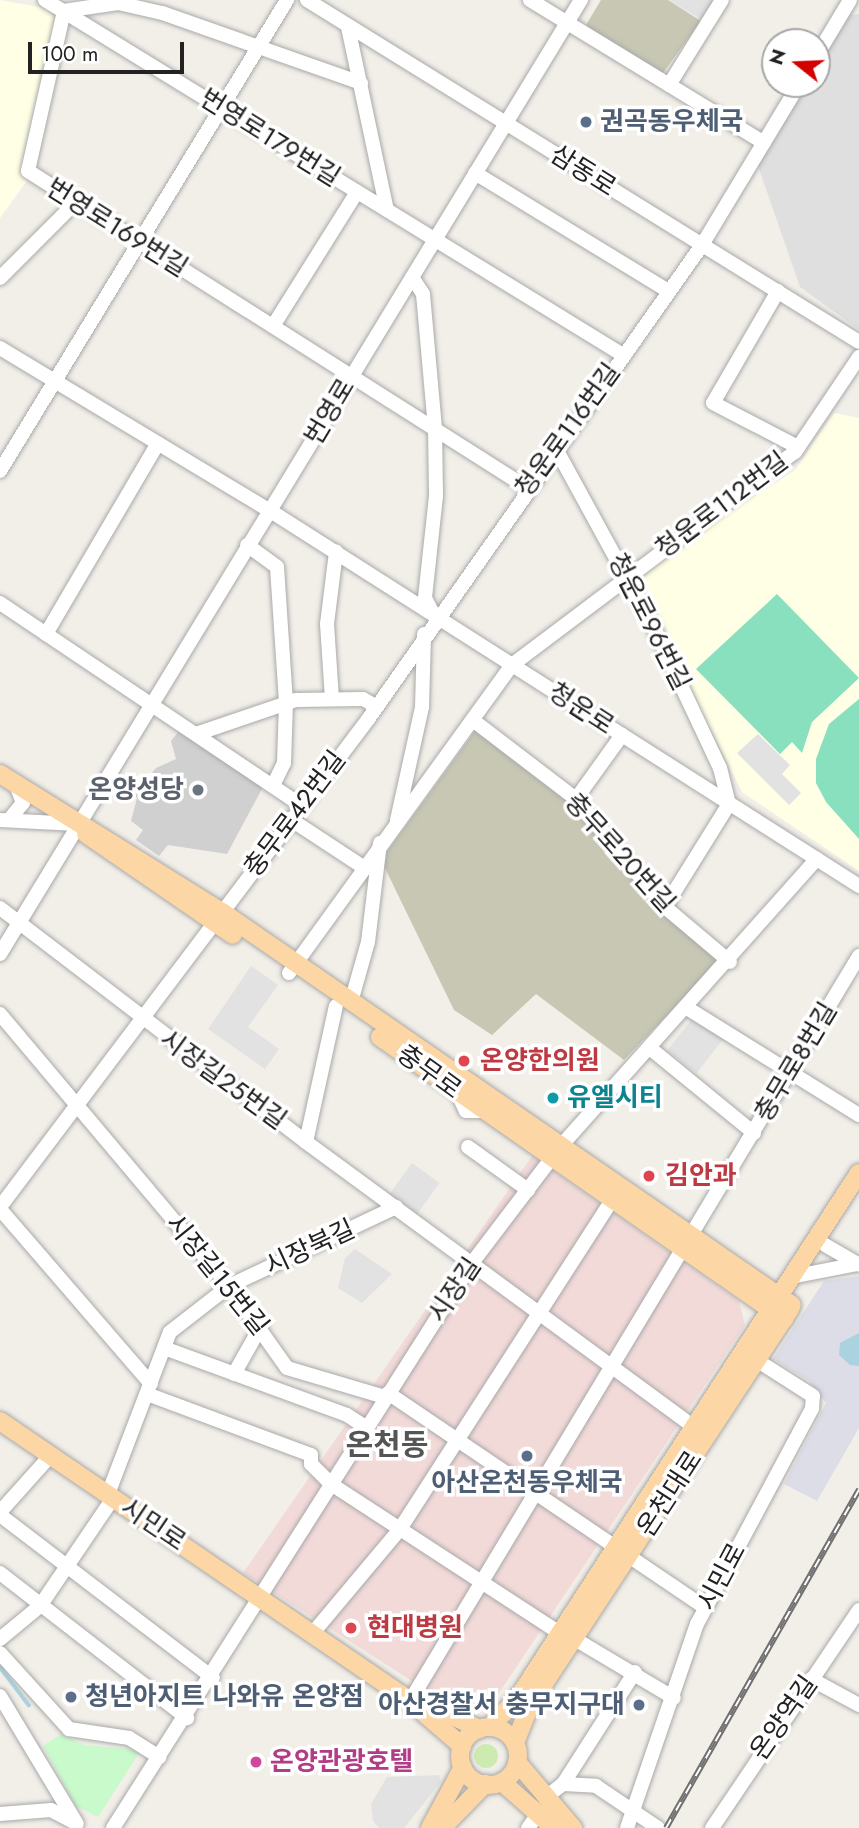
<!DOCTYPE html>
<html>
<head>
<meta charset="utf-8">
<style>
  body { margin:0 }
  #map { position:relative; width:859px; height:1828px; overflow:hidden; background:#f2efe9; font-family:Jost,"Noto Sans KR",sans-serif }
  div>[style] { position:absolute }
  [style*='--x'] { left:calc(var(--x)*1px); top:calc(var(--y)*1px); width:calc(var(--w)*1px); rotate:calc(var(--a)*1deg) }
  .residential>* { inset:0; background:#e0dfdf }
  .commercial>* { inset:0; background:#f2dad9 }
  .education>* { inset:0; background:#ffffe5 }
  .religious>* { inset:0; background:#d0d0d0 }
  .construction>* { inset:0; background:#c7c7b4 }
  .grass>* { inset:0; background:#cdebb0 }
  .round { border-radius:50% }
  .park>* { inset:0; background:#c8facc }
  .pitch>* { inset:0; background:#88e0be }
  .parking>* { inset:0; background:#e2e2e2; transform-origin:0 0 }
  .plaza>* { inset:0; background:#dddde8 }
  .water>* { inset:0; background:#aad3df }
  .stream>* { height:3.5px; margin:-1.75px; padding:0 1.75px; transform-origin:1.75px; border-radius:1.75px; background:#aad3df }
  .roads { filter:drop-shadow(0 0 2px #a9a9a9) drop-shadow(0 0 2px #a9a9a9) }
  .minor>* { height:14px; margin:-7px; padding:0 7px; transform-origin:7px; border-radius:7px; background:#fff }
  .major>* { height:18px; margin:-9px; padding:0 9px; transform-origin:9px; border-radius:9px; background:#fcd6a4 }
  .major>.ring { margin:-9px; padding:0; box-sizing:content-box; background:none; border:18px solid #fcd6a4; border-radius:50% }
  .rail>* { height:6px; margin-top:-3px; transform-origin:0; background:repeating-linear-gradient(90deg,#fff 0 10px,#707070 0 20px); box-sizing:border-box; border-block:2px solid #707070 }
  .dots>* { width:19px; height:19px; translate:-50% -50%; box-sizing:border-box; border:4px solid #fff; border-radius:50% }
  span { translate:-50% -50%; white-space:nowrap; text-align:center; line-height:1.15; -webkit-text-stroke:7px #fff; paint-order:stroke }
  .service-label { font-size:26px; color:#4e5e75; font-weight:700 }
  .left { translate:0 -50%; text-align:left }
  .right { translate:-100% -50%; text-align:right }
  .street-label { font-size:26px; color:#222 }
  .worship-label { font-size:26px; color:#5b616d; font-weight:700 }
  .health-label { font-size:26px; color:#be3a42; font-weight:700 }
  .culture-label { font-size:26px; color:#0d838f; font-weight:700 }
  .hotel-label { font-size:26px; color:#b23c85; font-weight:700 }
  .quarter-label { font-size:30px; color:#555; font-weight:700 }
  .north { position:absolute; left:761px; top:28px; width:70px; height:70px; box-sizing:border-box; background:#fff; border:2px solid #a7a7a7; border-radius:50%; rotate:288deg; font-size:19px; font-weight:700; line-height:28px; text-align:center; color:#222 }
  .north::after { content:''; display:block; margin:auto; width:24px; height:32px; background:#d40000; clip-path:polygon(50% 0,100% 100%,50% 72%,0 100%) }
  .scale { position:absolute; left:28px; top:42px; width:156px; height:32px; box-sizing:border-box; border:4px solid #222; border-top:0; padding-left:9px; font-size:21px; line-height:24px; white-space:nowrap; color:#222; -webkit-text-stroke:5px #fff; paint-order:stroke }
</style>
</head>
<body>
<div id="map">
  <div class="residential">
    <i style="clip-path:polygon(859px 14px,859px 329px,858px 329px,800px 287px,758px 166px,808px 84px,817px 84px,817px 69px,850px 15px)"></i>
  </div>
  <div class="commercial">
    <i style="clip-path:polygon(532px 1156px,739px 1301px,745px 1325px,491px 1705px,465px 1715px,243px 1573px)"></i>
  </div>
  <div class="education">
    <i style="clip-path:polygon(0 0,44px 8px,57px 18px,29px 178px,0 218px)"></i>
    <i style="clip-path:polygon(834px 413px,859px 418px,859px 871px,742px 792px,638px 585px,640px 573px,795px 470px)"></i>
  </div>
  <div class="religious">
    <i style="clip-path:polygon(179px 731px,264px 785px,227px 854px,168px 845px,159px 856px,136px 840px,143px 830px,131px 821px,137px 798px,132px 795px,156px 768px,176px 759px,171px 741px)"></i>
  </div>
  <div class="construction">
    <i style="clip-path:polygon(601px 0,668px 0,701px 21px,660px 77px,583px 30px)"></i>
    <i style="clip-path:polygon(475px 731px,573px 806px,660px 913px,720px 960px,624px 1060px,536px 994px,492px 1035px,454px 1010px,381px 860px)"></i>
  </div>
  <div class="grass">
    <i class="round" style="left:474px;top:1744px;width:24px;height:24px"></i>
  </div>
  <div class="park">
    <i style="clip-path:polygon(61px 1734px,84px 1745px,141px 1750px,98px 1817px,76px 1806px,43px 1746px)"></i>
  </div>
  <div class="pitch">
    <i style="clip-path:polygon(777px 594px,859px 678px,812px 722px,802px 753px,792px 742px,780px 754px,696px 669px)"></i>
    <i style="clip-path:polygon(859px 699px,859px 839px,826px 802px,816px 783px,816px 759px,829px 724px)"></i>
  </div>
  <div class="parking">
    <i style="clip-path:polygon(669px 0,714px 0,702px 20px)"></i>
    <i style="clip-path:polygon(758px 734px,790px 765px,782px 774px,801px 793px,789px 805px,737px 753px)"></i>
    <i style="clip-path:polygon(251px 966px,278px 985px,248px 1027px,279px 1049px,265px 1069px,208px 1029px)"></i>
    <i style="left:695px;top:1015px;width:37px;height:45px;rotate:38deg"></i>
    <i style="left:412px;top:1163px;width:34px;height:42px;rotate:36deg"></i>
    <i style="clip-path:polygon(355px 1249px,392px 1274px,362px 1303px,338px 1288px,345px 1258px)"></i>
    <i style="clip-path:polygon(439px 1775px,441px 1782px,404px 1828px,379px 1828px,373px 1821px,371px 1804px,387px 1777px)"></i>
  </div>
  <div class="plaza">
    <i style="clip-path:polygon(859px 1276px,859px 1428px,817px 1501px,784px 1484px,826px 1403px,809px 1381px,773px 1359px,824px 1281px)"></i>
  </div>
  <div class="water">
    <i style="clip-path:polygon(859px 1333px,859px 1366px,850px 1365px,839px 1355px,840px 1343px)"></i>
  </div>
  <div class="stream">
    <i style="--x:0;--y:1667;--w:48;--a:52.7"></i>
  </div>
  <div class="roads">
    <div class="minor">
      <i style="--x:45;--y:0;--w:678;--a:31.56"></i>
      <i style="--x:307;--y:0;--w:649;--a:31.78"></i>
      <i style="--x:530;--y:0;--w:274;--a:31.4"></i>
      <i style="--x:348;--y:27;--w:187;--a:78"></i>
      <i style="--x:817;--y:55;--w:64;--a:-59"></i>
      <i style="--x:361;--y:83;--w:211;--a:-160.6"></i>
      <i style="--x:162;--y:13;--w:45;--a:-167.2"></i>
      <i style="--x:118;--y:3;--w:55;--a:171.6"></i>
      <i style="--x:64;--y:11;--w:164;--a:102.7"></i>
      <i style="--x:28;--y:171;--w:590;--a:32.4"></i>
      <i style="--x:669;--y:85;--w:100;--a:-58.1"></i>
      <i style="--x:475;--y:173;--w:226;--a:31.4"></i>
      <i style="--x:412;--y:277;--w:20;--a:57"></i>
      <i style="--x:423;--y:294;--w:136;--a:84.9"></i>
      <i style="--x:435;--y:429;--w:67;--a:89.1"></i>
      <i style="--x:436;--y:496;--w:103;--a:96.2"></i>
      <i style="--x:425;--y:598;--w:16;--a:63"></i>
      <i style="--x:0;--y:278;--w:107;--a:-45"></i>
      <i style="--x:778;--y:291;--w:129;--a:120.1"></i>
      <i style="--x:713;--y:403;--w:96;--a:27.4"></i>
      <i style="--x:273;--y:326;--w:158;--a:-57.9"></i>
      <i style="--x:0;--y:348;--w:314;--a:31.1"></i>
      <i style="--x:269;--y:510;--w:700;--a:32.51"></i>
      <i style="--x:555;--y:447;--w:209;--a:61.3"></i>
      <i style="--x:655;--y:630;--w:153;--a:64.8"></i>
      <i style="--x:720;--y:768;--w:37;--a:76"></i>
      <i style="--x:729;--y:804;--w:121;--a:121.9"></i>
      <i style="--x:0;--y:471;--w:552;--a:-58.64"></i>
      <i style="--x:247;--y:545;--w:37;--a:36"></i>
      <i style="--x:277;--y:567;--w:136;--a:86.2"></i>
      <i style="--x:286;--y:703;--w:60;--a:91.9"></i>
      <i style="--x:284;--y:763;--w:25;--a:116"></i>
      <i style="--x:0;--y:603;--w:360;--a:33.9"></i>
      <i style="--x:46;--y:634;--w:221;--a:-59.6"></i>
      <i style="--x:332;--y:699;--w:75;--a:-93.8"></i>
      <i style="--x:327;--y:624;--w:73;--a:-82.9"></i>
      <i style="--x:474;--y:721;--w:128;--a:37.4"></i>
      <i style="--x:576;--y:799;--w:140;--a:50.5"></i>
      <i style="--x:665;--y:907;--w:85;--a:40.2"></i>
      <i style="--x:196;--y:734;--w:106;--a:-18.8"></i>
      <i style="--x:296;--y:700;--w:67;--a:-0.9"></i>
      <i style="--x:363;--y:699;--w:13;--a:29"></i>
      <i style="--x:576;--y:799;--w:79;--a:-54.3"></i>
      <i style="--x:290;--y:819;--w:87;--a:33.3"></i>
      <i style="--x:0;--y:820;--w:77;--a:3"></i>
      <i style="--x:9;--y:820;--w:22;--a:-51"></i>
      <i style="--x:23;--y:803;--w:19;--a:-111"></i>
      <i style="--x:397;--y:820;--w:116;--a:-77.5"></i>
      <i style="--x:422;--y:707;--w:73;--a:-88.4"></i>
      <i style="--x:0;--y:908;--w:385;--a:37.4"></i>
      <i style="--x:306;--y:1142;--w:139;--a:-77.6"></i>
      <i style="--x:0;--y:954;--w:1117;--a:-58.66"></i>
      <i style="--x:289;--y:973;--w:380;--a:-54.1"></i>
      <i style="--x:512;--y:665;--w:354;--a:-37"></i>
      <i style="--x:795;--y:452;--w:115;--a:-56"></i>
      <i style="--x:351;--y:1002;--w:62;--a:-74.2"></i>
      <i style="--x:368;--y:942;--w:100;--a:-83.1"></i>
      <i style="--x:687;--y:1008;--w:203;--a:31.9"></i>
      <i style="--x:0;--y:1014;--w:356;--a:49.9"></i>
      <i style="--x:229;--y:1286;--w:100;--a:54.7"></i>
      <i style="--x:287;--y:1368;--w:102;--a:16.5"></i>
      <i style="--x:651;--y:1049;--w:133;--a:39.2"></i>
      <i style="--x:457;--y:1092;--w:21;--a:65"></i>
      <i style="--x:466;--y:1111;--w:17;--a:0"></i>
      <i style="--x:306;--y:1142;--w:485;--a:36.3"></i>
      <i style="--x:468;--y:1147;--w:74;--a:35.6"></i>
      <i style="--x:0;--y:1207;--w:613;--a:-52.96"></i>
      <i style="--x:369;--y:718;--w:578;--a:-54.85"></i>
      <i style="--x:702;--y:245;--w:188;--a:-58.9"></i>
      <i style="--x:0;--y:1209;--w:231;--a:49.2"></i>
      <i style="--x:825;--y:1245;--w:39;--a:30"></i>
      <i style="--x:796;--y:1276;--w:63;--a:-11"></i>
      <i style="--x:164;--y:1348;--w:195;--a:20.1"></i>
      <i style="--x:347;--y:1415;--w:24;--a:33"></i>
      <i style="--x:234;--y:1374;--w:55;--a:-60.6"></i>
      <i style="--x:388;--y:1393;--w:383;--a:34.1"></i>
      <i style="--x:147;--y:1394;--w:175;--a:20.4"></i>
      <i style="--x:311;--y:1455;--w:9;--a:90"></i>
      <i style="--x:311;--y:1464;--w:28;--a:45"></i>
      <i style="--x:331;--y:1484;--w:275;--a:33.1"></i>
      <i style="--x:108;--y:1494;--w:173;--a:-69.1"></i>
      <i style="--x:170;--y:1332;--w:75;--a:-37.9"></i>
      <i style="--x:229;--y:1286;--w:185;--a:-25.3"></i>
      <i style="--x:0;--y:1512;--w:76;--a:-48.2"></i>
      <i style="--x:0;--y:1515;--w:268;--a:37.4"></i>
      <i style="--x:0;--y:1573;--w:237;--a:37.8"></i>
      <i style="--x:312;--y:1634;--w:137;--a:-50"></i>
      <i style="--x:400;--y:1529;--w:391;--a:-57.2"></i>
      <i style="--x:0;--y:1639;--w:52;--a:-39.5"></i>
      <i style="--x:40;--y:1606;--w:130;--a:-55.9"></i>
      <i style="--x:575;--y:1639;--w:115;--a:30.8"></i>
      <i style="--x:0;--y:1653;--w:103;--a:47.8"></i>
      <i style="--x:69;--y:1729;--w:61;--a:8.5"></i>
      <i style="--x:129;--y:1738;--w:36;--a:32"></i>
      <i style="--x:811;--y:1679;--w:55;--a:28.4"></i>
      <i style="--x:0;--y:1696;--w:149;--a:59"></i>
      <i style="--x:410;--y:1701;--w:870;--a:-58.92"></i>
      <i style="--x:563;--y:1784;--w:33;--a:3"></i>
      <i style="--x:596;--y:1786;--w:75;--a:34.1"></i>
      <i style="--x:545;--y:1798;--w:23;--a:-38"></i>
      <i style="--x:563;--y:1784;--w:133;--a:-57.3"></i>
      <i style="--x:0;--y:1814;--w:51;--a:-4.5"></i>
      <i style="--x:51;--y:1810;--w:27;--a:28"></i>
      <i style="--x:113;--y:1828;--w:669;--a:-57.57"></i>
      <i style="--x:472;--y:1263;--w:146;--a:-52.8"></i>
      <i style="--x:560;--y:1147;--w:386;--a:-48.3"></i>
      <i style="--x:528;--y:1828;--w:19;--a:-54"></i>
      <i style="--x:627;--y:1828;--w:216;--a:-71.1"></i>
      <i style="--x:697;--y:1624;--w:244;--a:-61.9"></i>
      <i style="--x:812;--y:1409;--w:13;--a:-86"></i>
      <i style="--x:813;--y:1396;--w:65;--a:-147.5"></i>
      <i style="--x:712;--y:1828;--w:263;--a:-56"></i>
    </div>
    <div class="major">
      <i style="--x:0;--y:774;--w:261;--a:31.9"></i>
      <i style="--x:222;--y:912;--w:692;--a:34.59"></i>
      <i style="--x:86;--y:834;--w:178;--a:34.5"></i>
      <i style="--x:380;--y:1037;--w:493;--a:34.9"></i>
      <i style="--x:0;--y:1421;--w:496;--a:34.3"></i>
      <i style="--x:410;--y:1701;--w:69;--a:40.9"></i>
      <i style="--x:410;--y:1701;--w:13;--a:0"></i>
      <i style="--x:423;--y:1701;--w:63;--a:26.6"></i>
      <i style="--x:490;--y:1727;--w:40;--a:-46"></i>
      <i style="--x:518;--y:1698;--w:626;--a:-57"></i>
      <i class="ring" style="left:460px;top:1727px;width:40px;height:40px"></i>
      <i style="--x:515;--y:1743;--w:41;--a:-68.5"></i>
      <i style="--x:530;--y:1705;--w:474;--a:-56.7"></i>
      <i style="--x:517;--y:1762;--w:87;--a:49.7"></i>
      <i style="--x:502;--y:1782;--w:69;--a:41.5"></i>
      <i style="--x:430;--y:1828;--w:69;--a:-61.6"></i>
      <i style="--x:442;--y:1828;--w:62;--a:-45.7"></i>
    </div>
  </div>
  <div class="rail">
    <i style="--x:666;--y:1828;--w:390;--a:-60.3"></i>
  </div>
  <div class="dots">
    <i style="left:586px;top:122px;background:#5c6f8a"></i>
    <i style="left:198px;top:790px;background:#6b7280"></i>
    <i style="left:464px;top:1061px;background:#e0444e"></i>
    <i style="left:553px;top:1098px;background:#0f9aa8"></i>
    <i style="left:649px;top:1176px;background:#e0444e"></i>
    <i style="left:527px;top:1456px;background:#5c6f8a"></i>
    <i style="left:351px;top:1628px;background:#e0444e"></i>
    <i style="left:71px;top:1697px;background:#5c6f8a"></i>
    <i style="left:639px;top:1705px;background:#5c6f8a"></i>
    <i style="left:256px;top:1762px;background:#d1479c"></i>
  </div>
  <div class="service-label">
    <span class="left" style="left:600px;top:122px">권곡동우체국</span>
    <span style="left:527px;top:1483px">아산온천동우체국</span>
    <span class="left" style="left:85px;top:1697px">청년아지트 나와유 온양점</span>
    <span class="right" style="left:625px;top:1705px">아산경찰서 충무지구대</span>
  </div>
  <div class="street-label">
    <span style="left:270px;top:138px;rotate:32deg">번영로179번길</span>
    <span style="left:583px;top:171px;rotate:32deg">삼동로</span>
    <span style="left:117px;top:228px;rotate:32deg">번영로169번길</span>
    <span style="left:330px;top:412px;rotate:-59deg">번영로</span>
    <span style="left:568px;top:430px;rotate:-54deg">청운로116번길</span>
    <span style="left:722px;top:505px;rotate:-37deg">청운로112번길</span>
    <span style="left:649px;top:622px;rotate:63deg">청운로96번길</span>
    <span style="left:581px;top:709px;rotate:33deg">청운로</span>
    <span style="left:295px;top:814px;rotate:-53deg">충무로42번길</span>
    <span style="left:620px;top:853px;rotate:48deg">충무로20번길</span>
    <span style="left:796px;top:1062px;rotate:-59deg">충무로8번길</span>
    <span style="left:429px;top:1072px;rotate:36deg">충무로</span>
    <span style="left:223px;top:1080px;rotate:36deg">시장길25번길</span>
    <span style="left:310px;top:1248px;rotate:-25deg">시장북길</span>
    <span style="left:217px;top:1275px;rotate:51deg">시장길15번길</span>
    <span style="left:455px;top:1290px;rotate:-56deg">시장길</span>
    <span style="left:670px;top:1494px;rotate:-57deg">온천대로</span>
    <span style="left:153px;top:1525px;rotate:34deg">시민로</span>
    <span style="left:722px;top:1577px;rotate:-62deg">시민로</span>
    <span style="left:784px;top:1718px;rotate:-55deg">온양역길</span>
  </div>
  <div class="worship-label">
    <span class="right" style="left:184px;top:790px">온양성당</span>
  </div>
  <div class="health-label">
    <span class="left" style="left:480px;top:1061px">온양한의원</span>
    <span class="left" style="left:665px;top:1176px">김안과</span>
    <span class="left" style="left:367px;top:1628px">현대병원</span>
  </div>
  <div class="culture-label">
    <span class="left" style="left:567px;top:1098px">유엘시티</span>
  </div>
  <div class="hotel-label">
    <span class="left" style="left:270px;top:1762px">온양관광호텔</span>
  </div>
  <div class="quarter-label">
    <span style="left:387px;top:1445px">온천동</span>
  </div>
  <div class="north">N</div>
  <div class="scale">100 m</div>
</div>
</body>
</html>
